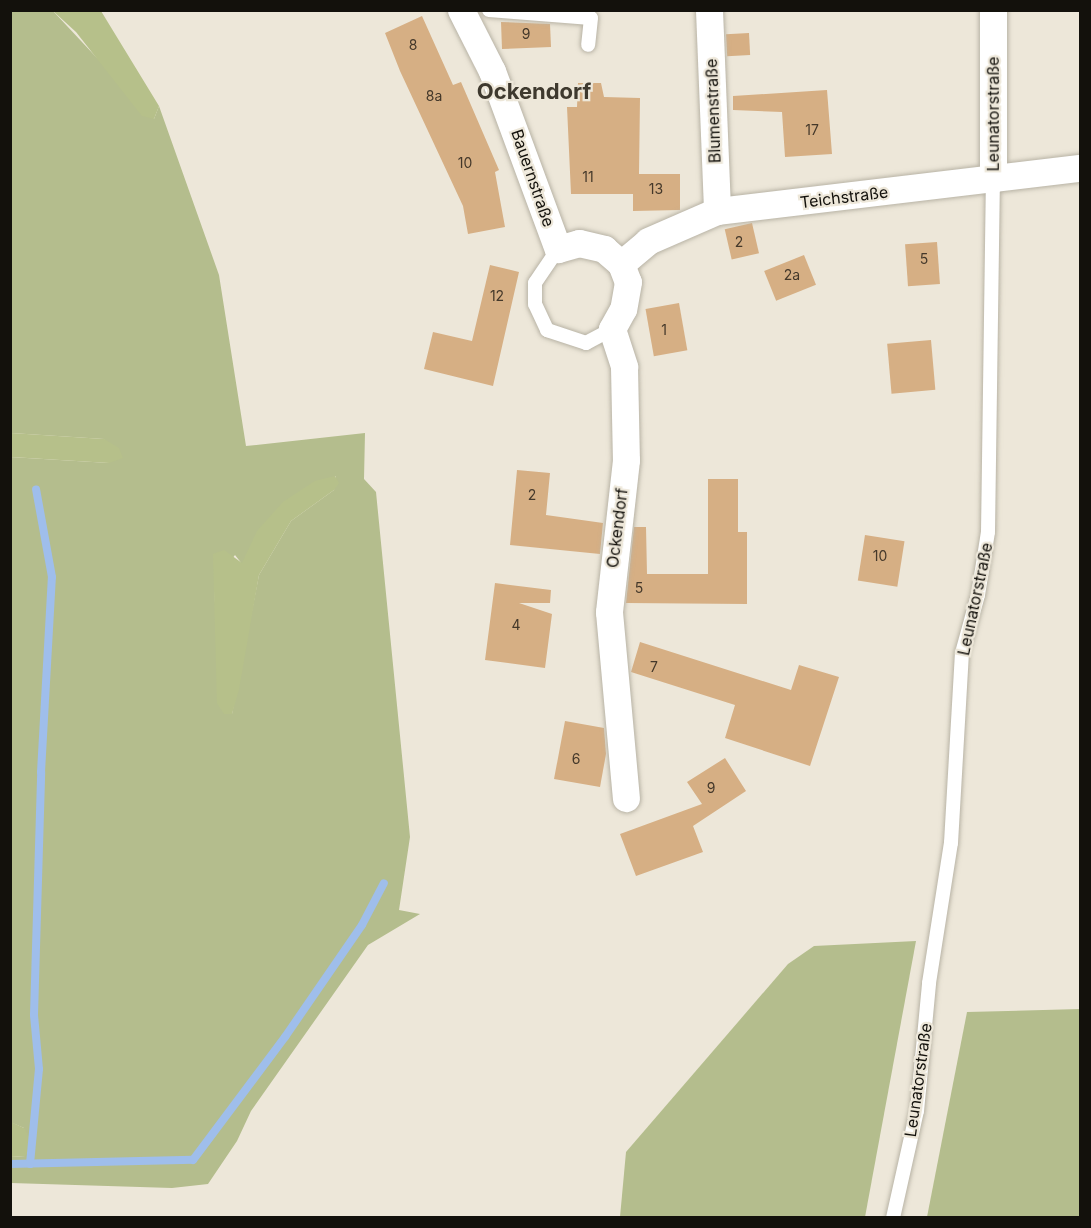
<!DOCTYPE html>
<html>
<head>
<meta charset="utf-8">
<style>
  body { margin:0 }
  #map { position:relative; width:1091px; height:1228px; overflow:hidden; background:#ede7d9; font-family:Inter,sans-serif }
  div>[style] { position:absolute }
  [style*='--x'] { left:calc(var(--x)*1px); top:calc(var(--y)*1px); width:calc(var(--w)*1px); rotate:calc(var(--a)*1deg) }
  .green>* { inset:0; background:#b4bd8d }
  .forest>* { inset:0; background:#b6c08a }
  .stream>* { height:8px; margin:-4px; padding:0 4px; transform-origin:4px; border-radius:4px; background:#9fbeeb }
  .building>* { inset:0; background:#d6af84; transform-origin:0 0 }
  .roads { filter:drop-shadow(0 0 2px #b8b3a5) drop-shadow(0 0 2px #b8b3a5) }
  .service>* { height:14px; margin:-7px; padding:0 7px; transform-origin:7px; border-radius:7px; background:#fff }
  .minor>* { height:27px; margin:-13.5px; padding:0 13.5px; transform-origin:13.5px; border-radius:13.5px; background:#fff }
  span { translate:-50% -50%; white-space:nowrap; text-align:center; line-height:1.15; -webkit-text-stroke:4.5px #ede7d9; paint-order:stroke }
  .number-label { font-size:14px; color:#44382a }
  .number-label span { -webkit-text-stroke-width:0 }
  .street-label { font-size:16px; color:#13110c }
  .district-label { font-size:22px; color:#3e392e; font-weight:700 }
  .frame { position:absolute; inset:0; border:12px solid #13110c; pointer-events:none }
</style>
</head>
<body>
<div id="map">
  <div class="green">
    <i style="clip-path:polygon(evenodd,11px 11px,53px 11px,154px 119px,159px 106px,219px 275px,246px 446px,365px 433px,364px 479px,376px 492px,410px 837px,399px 910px,420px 914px,368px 945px,251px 1111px,237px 1141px,208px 1184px,172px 1188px,11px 1183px,11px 1157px,25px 1156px,24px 1128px,10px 1122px,10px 457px,109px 463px,104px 439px,11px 433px,11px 11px,336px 476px,334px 490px,291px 521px,259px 575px,232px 714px,217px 647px,214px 582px,235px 555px,242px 564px,336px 476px)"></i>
    <i style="clip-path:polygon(916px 941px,865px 1217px,620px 1217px,626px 1152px,788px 964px,814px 946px)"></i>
    <i style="clip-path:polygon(1080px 1009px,1080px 1217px,927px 1217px,967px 1012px)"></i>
  </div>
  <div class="forest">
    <i style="clip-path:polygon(53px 11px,101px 11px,159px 106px,154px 119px,142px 116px,76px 32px)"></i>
    <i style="clip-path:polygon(11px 433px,104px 439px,119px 448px,123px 458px,109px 463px,11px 457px)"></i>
    <i style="clip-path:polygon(335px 476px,339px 483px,334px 490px,291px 521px,259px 575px,239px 689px,232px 714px,224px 714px,217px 703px,213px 554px,224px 550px,242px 563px,257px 531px,283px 502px,315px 481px)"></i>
    <i style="clip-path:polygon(11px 1122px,24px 1128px,34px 1145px,25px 1156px,11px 1157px)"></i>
  </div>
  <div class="stream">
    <i style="--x:10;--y:1164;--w:183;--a:-1.3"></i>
    <i style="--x:193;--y:1160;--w:154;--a:-53.2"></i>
    <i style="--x:285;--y:1037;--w:136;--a:-55.5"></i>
    <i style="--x:362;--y:925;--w:47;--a:-62.4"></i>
    <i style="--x:30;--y:1164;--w:95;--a:-84.6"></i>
    <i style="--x:39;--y:1069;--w:54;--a:-95.3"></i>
    <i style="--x:34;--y:1015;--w:243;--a:-88.3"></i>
    <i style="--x:41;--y:772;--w:195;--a:-86.8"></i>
    <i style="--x:52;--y:577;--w:89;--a:-100.3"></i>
  </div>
  <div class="building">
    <i style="clip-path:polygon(422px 16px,453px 85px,461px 82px,499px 170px,495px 172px,505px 227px,468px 234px,463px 206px,400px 71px,385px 33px)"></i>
    <i style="clip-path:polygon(501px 22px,550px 24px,551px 47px,502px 49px)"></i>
    <i style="left:749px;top:33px;width:22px;height:23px;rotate:87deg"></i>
    <i style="clip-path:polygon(578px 83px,601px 83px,604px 97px,640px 98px,639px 174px,680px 174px,680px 210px,633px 211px,633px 194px,571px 194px,567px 107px,577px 107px)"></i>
    <i style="clip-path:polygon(827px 90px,832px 154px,785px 157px,782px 112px,733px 110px,733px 96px)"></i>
    <i style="left:752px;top:223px;width:31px;height:28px;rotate:77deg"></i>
    <i style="left:937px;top:242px;width:42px;height:32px;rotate:86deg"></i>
    <i style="left:804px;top:255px;width:32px;height:43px;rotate:68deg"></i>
    <i style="clip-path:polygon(490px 265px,519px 272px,493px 386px,424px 369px,433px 332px,472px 341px)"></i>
    <i style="left:679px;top:303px;width:48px;height:34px;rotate:80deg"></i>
    <i style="left:931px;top:340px;width:50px;height:44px;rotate:85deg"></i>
    <i style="clip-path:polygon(517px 470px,550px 473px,546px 515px,603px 523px,600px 554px,510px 545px)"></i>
    <i style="clip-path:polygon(708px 479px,738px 479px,738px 532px,747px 532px,747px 604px,626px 603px,634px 527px,646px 527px,647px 574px,708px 574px)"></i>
    <i style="left:865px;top:535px;width:40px;height:46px;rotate:9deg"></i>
    <i style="clip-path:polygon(495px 583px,551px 590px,550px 603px,519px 603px,552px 614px,545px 668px,485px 660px)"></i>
    <i style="clip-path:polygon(640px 642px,791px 690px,799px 665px,839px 677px,810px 766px,725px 738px,735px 705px,631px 672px)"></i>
    <i style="clip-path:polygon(565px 721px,604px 728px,606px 754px,600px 787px,554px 779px)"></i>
    <i style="clip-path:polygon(725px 758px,746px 791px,693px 826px,703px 852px,636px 876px,620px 834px,702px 804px,687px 782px)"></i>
  </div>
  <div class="roads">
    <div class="service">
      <i style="--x:489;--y:10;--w:102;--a:4.5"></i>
      <i style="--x:591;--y:18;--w:27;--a:96"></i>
      <i style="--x:558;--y:249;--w:41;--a:124.1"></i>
      <i style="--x:535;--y:283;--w:21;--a:90"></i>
      <i style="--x:535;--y:304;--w:29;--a:65"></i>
      <i style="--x:547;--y:330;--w:41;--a:18.4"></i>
      <i style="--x:586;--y:343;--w:30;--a:-28"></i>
      <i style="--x:893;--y:1218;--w:110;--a:-77.4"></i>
      <i style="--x:917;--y:1111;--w:129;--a:-84.6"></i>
      <i style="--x:929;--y:983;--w:142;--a:-81.1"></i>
      <i style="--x:951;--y:843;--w:190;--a:-86.7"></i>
      <i style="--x:962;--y:653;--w:60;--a:-74.6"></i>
      <i style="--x:978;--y:595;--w:64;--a:-81"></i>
      <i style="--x:988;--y:532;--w:353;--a:-89.2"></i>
    </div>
    <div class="minor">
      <i style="--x:461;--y:10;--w:68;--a:63.1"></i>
      <i style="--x:492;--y:71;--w:190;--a:69.7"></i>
      <i style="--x:558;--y:249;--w:22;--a:-16"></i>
      <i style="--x:579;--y:243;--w:26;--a:13"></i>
      <i style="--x:604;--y:249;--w:23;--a:41"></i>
      <i style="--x:621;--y:264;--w:19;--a:69"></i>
      <i style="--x:628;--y:282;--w:27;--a:100"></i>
      <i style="--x:623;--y:309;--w:23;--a:119"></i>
      <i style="--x:612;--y:329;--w:40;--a:72"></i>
      <i style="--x:624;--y:367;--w:93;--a:88.8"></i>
      <i style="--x:626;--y:460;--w:153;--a:96.4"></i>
      <i style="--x:609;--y:612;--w:187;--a:84.8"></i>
      <i style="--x:709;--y:10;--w:201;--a:87.7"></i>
      <i style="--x:993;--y:10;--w:169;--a:90"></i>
      <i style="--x:621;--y:264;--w:35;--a:-40"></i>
      <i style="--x:648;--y:241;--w:75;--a:-23.5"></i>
      <i style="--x:717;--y:211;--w:366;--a:-6.8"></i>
    </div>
  </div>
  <div class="number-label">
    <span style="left:526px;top:34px">9</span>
    <span style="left:413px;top:45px">8</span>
    <span style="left:434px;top:96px">8a</span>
    <span style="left:812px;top:130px">17</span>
    <span style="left:465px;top:163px">10</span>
    <span style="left:588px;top:177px">11</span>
    <span style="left:656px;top:189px">13</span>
    <span style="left:739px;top:242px">2</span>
    <span style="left:924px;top:259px">5</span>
    <span style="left:792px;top:275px">2a</span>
    <span style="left:497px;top:296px">12</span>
    <span style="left:664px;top:330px">1</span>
    <span style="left:532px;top:495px">2</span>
    <span style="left:880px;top:556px">10</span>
    <span style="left:639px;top:588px">5</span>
    <span style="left:516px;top:625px">4</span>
    <span style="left:654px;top:667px">7</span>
    <span style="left:576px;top:759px">6</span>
    <span style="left:711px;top:788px">9</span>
  </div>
  <div class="street-label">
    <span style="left:713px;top:111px;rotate:-92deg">Blumenstraße</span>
    <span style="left:993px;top:114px;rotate:-90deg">Leunatorstraße</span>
    <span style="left:533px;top:178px;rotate:71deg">Bauernstraße</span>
    <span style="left:844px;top:197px;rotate:-7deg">Teichstraße</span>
    <span style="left:617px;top:528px;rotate:-83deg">Ockendorf</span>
    <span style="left:975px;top:599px;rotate:-78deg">Leunatorstraße</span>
    <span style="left:918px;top:1080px;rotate:-82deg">Leunatorstraße</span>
  </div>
  <div class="district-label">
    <span style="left:534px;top:92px">Ockendorf</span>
  </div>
  <div class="frame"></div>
</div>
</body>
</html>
